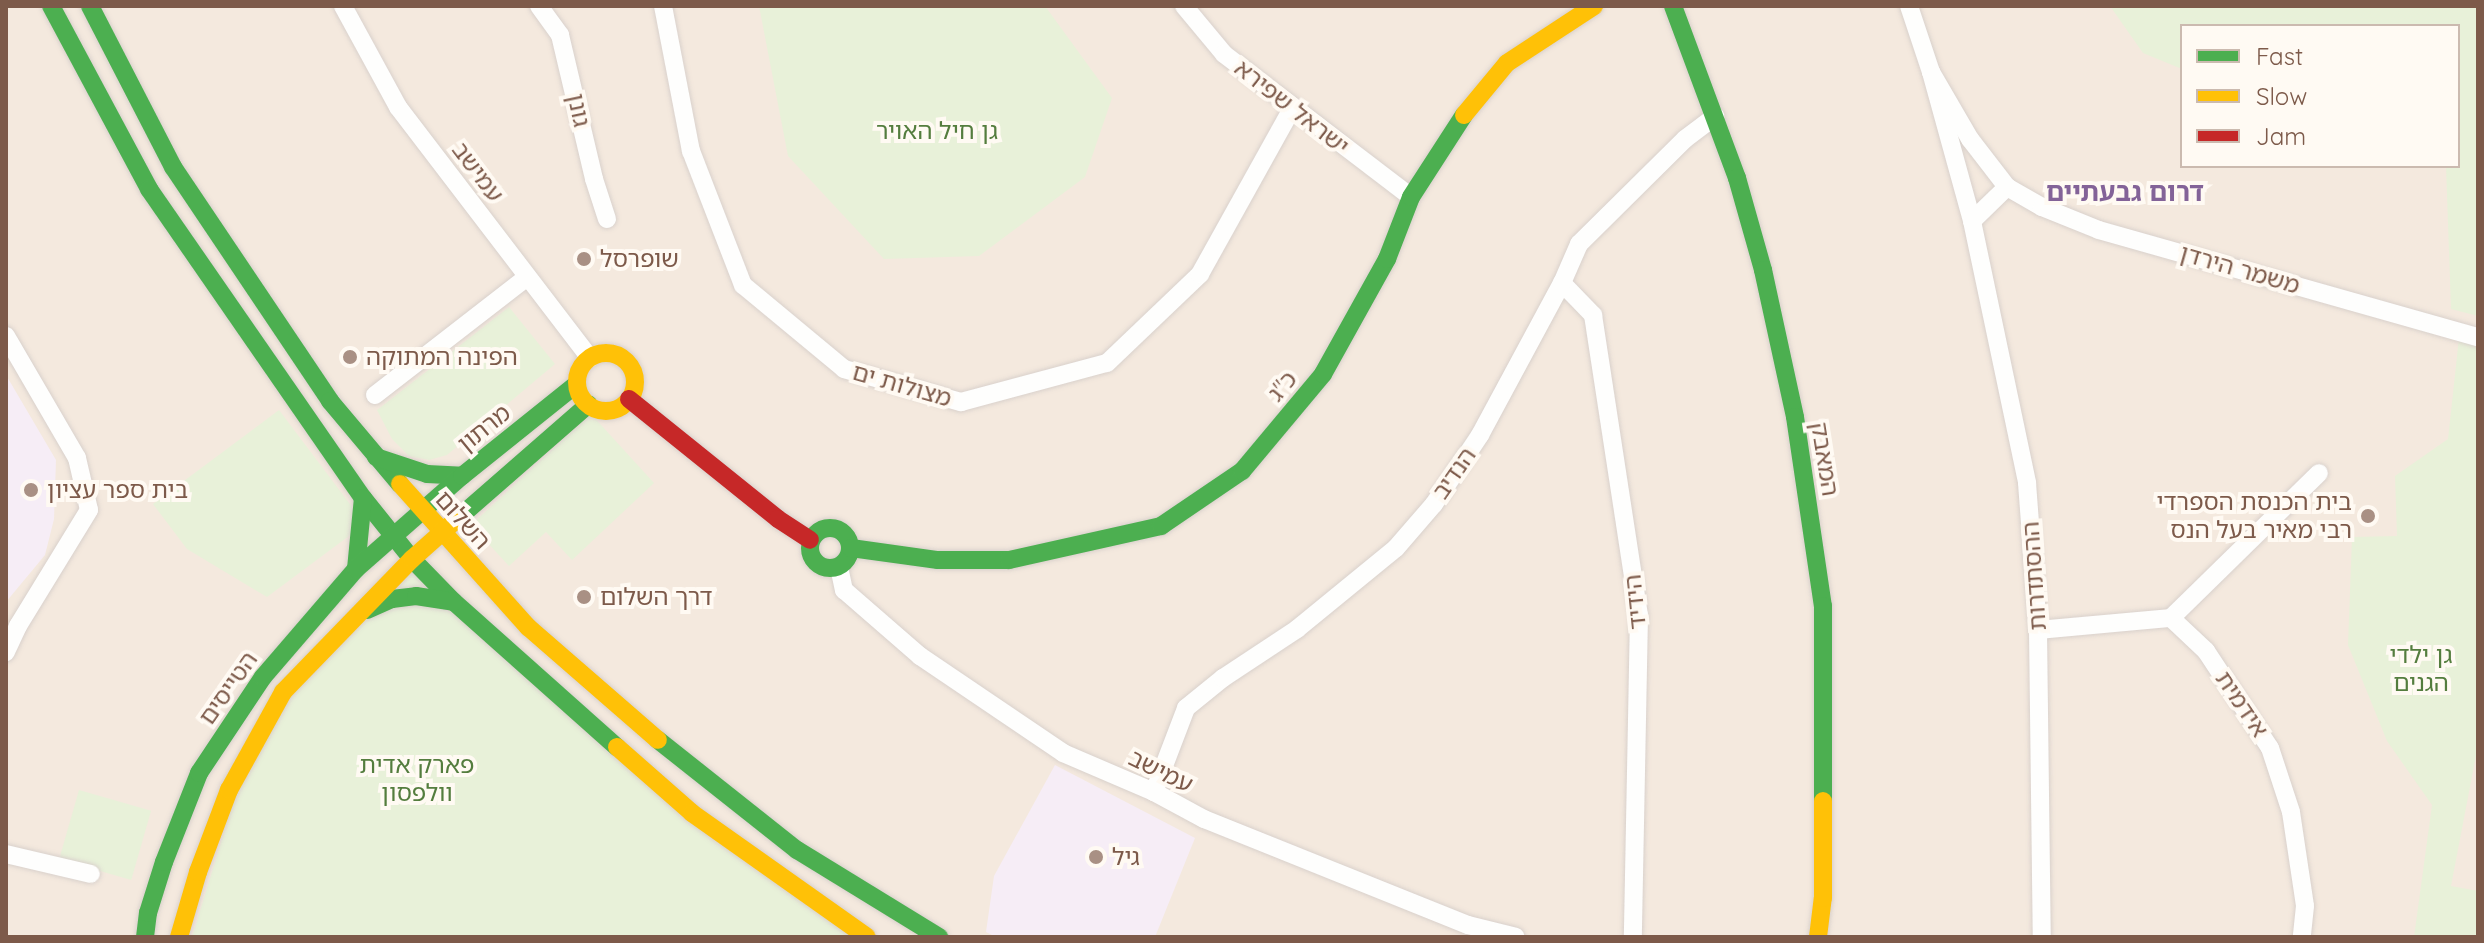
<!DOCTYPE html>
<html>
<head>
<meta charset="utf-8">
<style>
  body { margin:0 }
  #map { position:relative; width:2484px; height:943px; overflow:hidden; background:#faf5ef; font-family:Quicksand,"Noto Sans Hebrew",sans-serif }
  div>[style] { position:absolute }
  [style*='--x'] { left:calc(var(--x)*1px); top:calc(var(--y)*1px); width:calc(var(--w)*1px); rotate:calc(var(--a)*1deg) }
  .residential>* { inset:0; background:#f4e9de }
  .education>* { inset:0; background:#f6edf6 }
  .green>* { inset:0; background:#e8f1d9; transform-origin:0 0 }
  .roads { filter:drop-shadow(0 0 2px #d9d1cc) drop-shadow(0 0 2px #d9d1cc) }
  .street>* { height:18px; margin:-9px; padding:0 9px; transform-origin:9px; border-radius:9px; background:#fefefd }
  .fast>* { height:18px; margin:-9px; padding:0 9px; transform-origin:9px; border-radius:9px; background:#4caf50 }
  .fast>.ring { margin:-9px; padding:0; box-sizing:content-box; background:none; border:18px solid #4caf50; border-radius:50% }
  .slow>* { height:18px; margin:-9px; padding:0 9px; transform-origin:9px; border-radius:9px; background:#ffc107 }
  .slow>.ring { margin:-9px; padding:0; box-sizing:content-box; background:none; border:18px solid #ffc107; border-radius:50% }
  .jam>* { height:18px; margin:-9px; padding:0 9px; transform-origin:9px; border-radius:9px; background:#c62828 }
  .dots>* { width:22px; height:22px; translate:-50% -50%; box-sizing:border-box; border:4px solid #fffaf3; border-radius:50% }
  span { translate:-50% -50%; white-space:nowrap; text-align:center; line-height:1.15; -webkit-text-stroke:8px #fffaf3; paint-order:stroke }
  .street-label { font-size:24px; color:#7d5a4a }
  .park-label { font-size:24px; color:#547d3e }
  .poi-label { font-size:24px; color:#7d5a4a }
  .left { translate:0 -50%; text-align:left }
  .right { translate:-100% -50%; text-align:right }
  .neighbourhood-label { font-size:26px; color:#836398; font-weight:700 }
  .frame { position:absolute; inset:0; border:8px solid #7d5a4a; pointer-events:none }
  .legend { position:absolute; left:2180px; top:24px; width:280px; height:144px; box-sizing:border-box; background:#fffaf3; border:2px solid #cbbaaf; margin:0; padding:10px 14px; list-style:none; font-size:24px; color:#7d5a4a }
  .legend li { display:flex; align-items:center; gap:16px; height:40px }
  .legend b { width:40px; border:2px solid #cbbaaf }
</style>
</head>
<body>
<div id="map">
  <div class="residential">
    <i style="clip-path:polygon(evenodd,6px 6px,2478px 6px,2478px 937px,6px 937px,6px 6px,2182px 26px,2458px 26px,2458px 166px,2182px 166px,2182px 26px)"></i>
  </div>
  <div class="education">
    <i style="clip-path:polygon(6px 375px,56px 460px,54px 519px,45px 555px,6px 602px)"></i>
    <i style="clip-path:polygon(1055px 765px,1195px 838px,1155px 937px,996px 937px,986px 932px,994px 876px)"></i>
  </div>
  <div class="green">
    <i style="clip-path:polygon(759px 6px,1045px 6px,1112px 98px,1085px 177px,979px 256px,884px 259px,788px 156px)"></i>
    <i style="clip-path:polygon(2110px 6px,2478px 6px,2478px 316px,2451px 309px,2446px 166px,2458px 166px,2458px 26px,2182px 26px,2182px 69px,2143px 53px)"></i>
    <i style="clip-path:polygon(509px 307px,555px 364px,447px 455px,429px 460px,409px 456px,392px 439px,377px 410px)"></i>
    <i style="clip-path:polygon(2459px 338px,2478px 342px,2478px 745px,2451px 886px,2478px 891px,2478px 937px,2414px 937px,2432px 805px,2387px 741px,2348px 645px,2352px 537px,2397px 536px,2395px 476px,2448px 439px)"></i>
    <i style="clip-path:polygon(279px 410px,365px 524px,267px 597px,187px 549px,153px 504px)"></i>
    <i style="clip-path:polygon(591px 414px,654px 483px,572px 560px,546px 532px,509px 566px,471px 525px)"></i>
    <i style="clip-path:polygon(412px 559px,597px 730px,867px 937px,192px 937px,237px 790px,283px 692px)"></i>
    <i style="left:79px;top:790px;width:75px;height:72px;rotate:16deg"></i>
  </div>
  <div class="roads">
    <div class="street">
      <i style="--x:343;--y:6;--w:115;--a:61.4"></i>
      <i style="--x:398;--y:107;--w:316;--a:52.6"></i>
      <i style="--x:539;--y:6;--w:36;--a:54"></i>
      <i style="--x:560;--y:35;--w:148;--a:76.7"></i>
      <i style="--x:594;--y:179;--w:42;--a:72"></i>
      <i style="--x:663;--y:6;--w:148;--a:79.1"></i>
      <i style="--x:691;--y:151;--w:144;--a:68.8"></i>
      <i style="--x:743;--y:285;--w:131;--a:39.7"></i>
      <i style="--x:844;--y:369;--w:122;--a:15.8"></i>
      <i style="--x:961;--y:402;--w:151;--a:-15"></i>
      <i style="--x:1107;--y:363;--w:129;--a:-43.7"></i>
      <i style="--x:1200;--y:274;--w:189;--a:-60.9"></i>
      <i style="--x:1184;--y:6;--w:62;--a:50.2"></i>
      <i style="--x:1224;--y:54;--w:235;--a:37.4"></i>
      <i style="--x:1909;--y:6;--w:70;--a:71.6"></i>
      <i style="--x:1931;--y:72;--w:78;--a:59.8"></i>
      <i style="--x:1970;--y:139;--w:61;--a:52.4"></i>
      <i style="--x:2007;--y:187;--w:40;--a:29.7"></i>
      <i style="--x:2042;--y:207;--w:61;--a:22"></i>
      <i style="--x:2099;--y:230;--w:394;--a:15.8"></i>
      <i style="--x:1931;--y:72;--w:155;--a:74.6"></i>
      <i style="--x:1972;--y:221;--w:268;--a:78.1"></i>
      <i style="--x:2027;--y:483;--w:147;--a:85.7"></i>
      <i style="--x:2038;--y:630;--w:307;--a:89.3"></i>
      <i style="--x:1972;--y:221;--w:49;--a:-44.2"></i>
      <i style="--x:1562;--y:283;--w:45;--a:45.9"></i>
      <i style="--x:1593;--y:315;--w:304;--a:81.3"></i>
      <i style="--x:1639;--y:615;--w:322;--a:91.1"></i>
      <i style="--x:6;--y:336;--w:141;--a:59.8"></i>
      <i style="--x:77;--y:458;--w:53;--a:77"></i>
      <i style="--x:89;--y:510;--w:136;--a:121.5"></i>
      <i style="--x:18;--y:626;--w:29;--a:115"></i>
      <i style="--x:375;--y:395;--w:192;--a:-37.8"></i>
      <i style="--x:839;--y:567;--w:24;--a:78"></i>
      <i style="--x:844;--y:590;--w:101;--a:41"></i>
      <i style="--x:920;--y:656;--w:173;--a:34.1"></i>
      <i style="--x:1063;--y:753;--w:99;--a:23.2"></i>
      <i style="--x:1154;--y:792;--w:57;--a:28.4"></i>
      <i style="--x:1204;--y:819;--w:284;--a:21.9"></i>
      <i style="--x:1468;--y:925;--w:49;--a:14"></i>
      <i style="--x:2171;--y:618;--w:207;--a:-44.4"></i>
      <i style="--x:2038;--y:630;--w:134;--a:-5.2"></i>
      <i style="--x:2171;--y:618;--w:48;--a:43.3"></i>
      <i style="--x:2206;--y:651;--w:116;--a:56.6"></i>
      <i style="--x:2270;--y:748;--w:67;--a:71.8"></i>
      <i style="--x:2291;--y:812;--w:95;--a:81.5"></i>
      <i style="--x:2305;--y:906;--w:31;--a:96"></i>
      <i style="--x:1154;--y:792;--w:90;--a:-69.1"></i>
      <i style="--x:1186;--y:708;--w:48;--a:-39"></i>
      <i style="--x:1223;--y:678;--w:89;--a:-33.5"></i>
      <i style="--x:1297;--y:629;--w:128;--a:-39.3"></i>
      <i style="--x:1396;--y:548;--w:58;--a:-49.2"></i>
      <i style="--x:1434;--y:504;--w:83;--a:-56.3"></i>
      <i style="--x:1480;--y:435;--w:173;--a:-61.7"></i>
      <i style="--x:1562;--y:283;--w:43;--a:-66.4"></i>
      <i style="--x:1579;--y:244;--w:149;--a:-44.7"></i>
      <i style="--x:1685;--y:139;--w:38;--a:-37"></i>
      <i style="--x:6;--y:854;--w:87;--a:13.2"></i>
    </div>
    <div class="fast">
      <i style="--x:51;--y:6;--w:208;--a:61.8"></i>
      <i style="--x:149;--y:189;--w:376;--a:55.3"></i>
      <i style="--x:363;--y:498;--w:78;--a:51.2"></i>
      <i style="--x:412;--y:559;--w:60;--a:45.7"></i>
      <i style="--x:454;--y:602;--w:218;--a:41.7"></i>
      <i style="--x:90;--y:6;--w:181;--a:62.7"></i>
      <i style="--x:173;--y:167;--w:282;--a:56.1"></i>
      <i style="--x:330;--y:401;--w:109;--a:49.9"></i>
      <i style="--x:1673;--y:6;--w:184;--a:69.6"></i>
      <i style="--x:1737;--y:178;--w:96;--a:74.2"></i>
      <i style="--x:1763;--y:270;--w:150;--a:77.7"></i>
      <i style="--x:1795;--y:417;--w:191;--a:81.6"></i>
      <i style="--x:1823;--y:606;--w:195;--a:90"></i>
      <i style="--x:376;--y:457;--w:54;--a:18.4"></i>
      <i style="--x:427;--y:474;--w:35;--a:3"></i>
      <i style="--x:456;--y:520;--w:176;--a:-41.1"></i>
      <i class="ring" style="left:810px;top:528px;width:22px;height:22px"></i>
      <i style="--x:851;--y:548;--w:88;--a:7.9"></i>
      <i style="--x:938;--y:560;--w:71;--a:0"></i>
      <i style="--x:1009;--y:560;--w:156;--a:-12.6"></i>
      <i style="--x:1161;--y:526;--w:98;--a:-34.2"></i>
      <i style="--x:1242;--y:471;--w:126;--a:-50.1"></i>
      <i style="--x:1323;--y:374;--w:132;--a:-60.9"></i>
      <i style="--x:1387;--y:259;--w:66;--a:-68.8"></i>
      <i style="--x:1411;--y:197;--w:98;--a:-57.1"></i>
      <i style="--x:356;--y:569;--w:71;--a:-84.4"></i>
      <i style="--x:367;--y:610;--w:27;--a:-24"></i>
      <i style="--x:392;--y:599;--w:24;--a:-7"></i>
      <i style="--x:416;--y:596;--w:38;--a:9"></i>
      <i style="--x:658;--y:740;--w:177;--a:38.4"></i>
      <i style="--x:797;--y:850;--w:167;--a:31.5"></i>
      <i style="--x:145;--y:937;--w:24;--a:-83"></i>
      <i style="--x:148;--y:913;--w:53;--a:-72.6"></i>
      <i style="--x:164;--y:862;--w:96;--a:-68.5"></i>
      <i style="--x:199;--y:773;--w:115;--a:-56.3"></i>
      <i style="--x:263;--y:677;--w:143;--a:-49.3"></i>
      <i style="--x:356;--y:569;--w:141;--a:-41.3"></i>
      <i style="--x:462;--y:476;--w:147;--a:-38.7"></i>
    </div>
    <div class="slow">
      <i style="--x:1464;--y:115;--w:67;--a:-50.4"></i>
      <i style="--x:1507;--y:63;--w:104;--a:-33.2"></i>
      <i class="ring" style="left:577px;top:353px;width:40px;height:40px"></i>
      <i style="--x:400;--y:484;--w:192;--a:48.2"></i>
      <i style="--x:528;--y:627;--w:172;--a:41"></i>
      <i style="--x:617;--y:747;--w:100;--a:41.3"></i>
      <i style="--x:692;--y:813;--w:214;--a:35.3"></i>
      <i style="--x:179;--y:937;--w:68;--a:-73.7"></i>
      <i style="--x:198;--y:872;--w:88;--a:-69.3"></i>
      <i style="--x:229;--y:790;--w:112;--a:-61.1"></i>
      <i style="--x:283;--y:692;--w:185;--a:-45.9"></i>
      <i style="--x:412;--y:559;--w:59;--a:-41.6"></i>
      <i style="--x:1818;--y:937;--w:39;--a:-83"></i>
      <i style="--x:1823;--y:898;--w:97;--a:-90"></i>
    </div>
    <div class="jam">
      <i style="--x:629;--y:399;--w:191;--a:38.8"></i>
      <i style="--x:778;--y:519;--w:38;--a:33"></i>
    </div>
  </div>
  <div class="dots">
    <i style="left:584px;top:259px;background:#a99084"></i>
    <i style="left:350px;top:357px;background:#a99084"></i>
    <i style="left:31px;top:490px;background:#a99084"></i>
    <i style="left:2368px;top:516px;background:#a99084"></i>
    <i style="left:584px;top:597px;background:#a99084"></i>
    <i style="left:1096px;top:857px;background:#a99084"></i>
  </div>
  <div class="street-label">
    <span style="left:1292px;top:107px;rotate:38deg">ישראל שפירא</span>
    <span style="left:579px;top:110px;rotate:78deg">גונן</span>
    <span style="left:478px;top:172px;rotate:53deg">עמישב</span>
    <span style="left:2240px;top:269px;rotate:16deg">משמר הירדן</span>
    <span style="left:902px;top:385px;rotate:16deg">מצולות ים</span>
    <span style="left:1282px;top:386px;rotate:-50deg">כ"ג</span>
    <span style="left:484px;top:428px;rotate:-39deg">מרתון</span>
    <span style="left:1825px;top:459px;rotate:81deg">המאבק</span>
    <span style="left:1454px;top:473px;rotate:-55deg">הנדיב</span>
    <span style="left:463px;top:520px;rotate:48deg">השלום</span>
    <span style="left:2034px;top:576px;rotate:-94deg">ההסתדרות</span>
    <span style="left:1635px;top:602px;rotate:-96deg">הידיד</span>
    <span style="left:228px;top:688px;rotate:-55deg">הטייסים</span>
    <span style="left:2242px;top:704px;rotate:56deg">אידמית</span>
    <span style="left:1161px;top:771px;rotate:26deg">עמישב</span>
  </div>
  <div class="park-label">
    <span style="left:937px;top:131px">גן חיל האויר</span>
    <span style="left:2421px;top:669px">גן ילדי<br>הגנים</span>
    <span style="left:417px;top:779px">פארק אדית<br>וולפסון</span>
  </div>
  <div class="poi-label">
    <span class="left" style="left:600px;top:259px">שופרסל</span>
    <span class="left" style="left:366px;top:357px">הפינה המתוקה</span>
    <span class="left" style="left:47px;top:490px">בית ספר עציון</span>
    <span class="right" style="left:2352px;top:516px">בית הכנסת הספרדי<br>רבי מאיר בעל הנס</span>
    <span class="left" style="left:600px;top:597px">דרך השלום</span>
    <span class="left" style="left:1112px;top:857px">גיל</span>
  </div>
  <div class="neighbourhood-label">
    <span style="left:2125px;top:192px">דרום גבעתיים</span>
  </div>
  <div class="frame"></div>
  <ul class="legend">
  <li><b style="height:10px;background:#4caf50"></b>Fast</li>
  <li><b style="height:10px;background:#ffc107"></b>Slow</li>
  <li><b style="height:10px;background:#c62828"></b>Jam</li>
  </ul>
</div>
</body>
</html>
